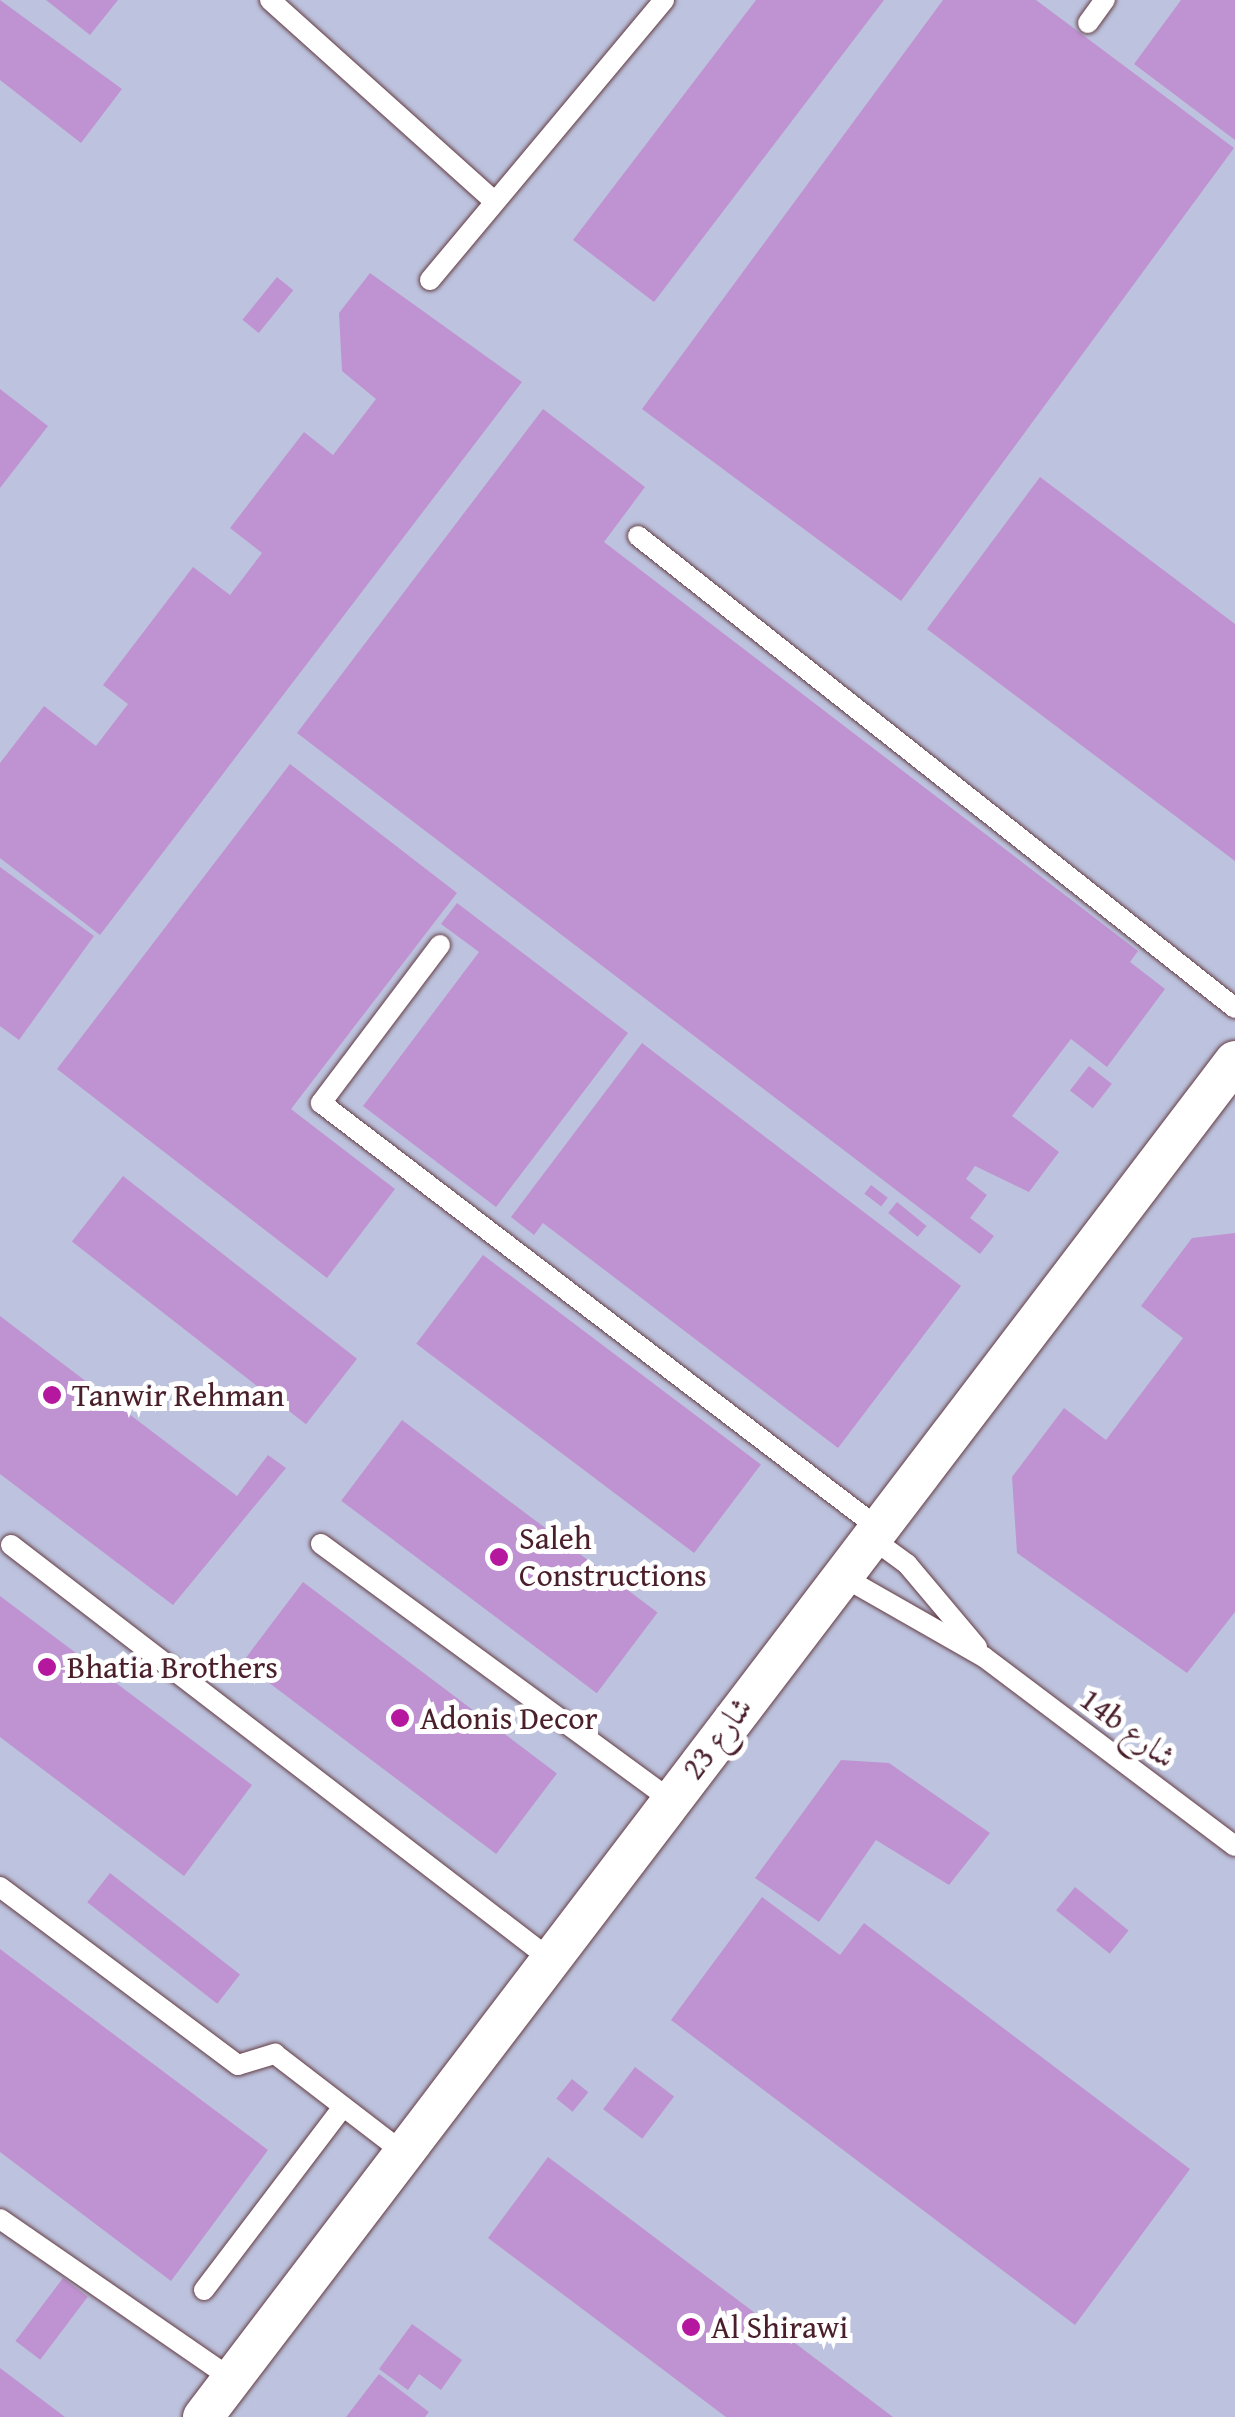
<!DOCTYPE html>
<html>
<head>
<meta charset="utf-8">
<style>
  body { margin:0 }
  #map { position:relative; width:1235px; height:2417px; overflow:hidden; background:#f6e2ca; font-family:"Gentium Book Plus",Amiri,serif }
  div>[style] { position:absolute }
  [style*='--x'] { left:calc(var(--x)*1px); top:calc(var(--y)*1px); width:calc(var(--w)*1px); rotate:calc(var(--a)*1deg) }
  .industrial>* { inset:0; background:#bdc3de; transform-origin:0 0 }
  .building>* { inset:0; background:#bf93d1; transform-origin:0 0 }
  .roads { filter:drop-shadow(0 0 2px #643c43) drop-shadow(0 0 2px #643c43) }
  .service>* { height:20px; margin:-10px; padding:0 10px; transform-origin:10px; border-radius:10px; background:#fff }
  .minor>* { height:40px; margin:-20px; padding:0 20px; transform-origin:20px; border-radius:20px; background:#fff }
  .dots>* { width:28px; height:28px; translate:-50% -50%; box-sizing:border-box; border:5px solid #fff; border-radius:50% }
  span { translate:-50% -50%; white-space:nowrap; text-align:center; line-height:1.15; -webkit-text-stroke:10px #fff; paint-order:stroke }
  .poi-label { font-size:32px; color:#4a1f2b }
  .left { translate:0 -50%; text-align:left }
  .street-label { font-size:32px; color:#4a1f2b }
</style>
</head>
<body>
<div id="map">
  <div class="industrial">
    <i style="left:0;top:0;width:1235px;height:2417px"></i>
  </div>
  <div class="building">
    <i style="clip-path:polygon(0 0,122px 89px,81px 143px,0 80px)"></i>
    <i style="clip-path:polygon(46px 0,118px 0,90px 35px)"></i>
    <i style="clip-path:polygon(756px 0,884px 0,654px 302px,573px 240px)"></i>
    <i style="clip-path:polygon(943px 0,1036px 0,1234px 148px,901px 601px,642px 409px)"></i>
    <i style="clip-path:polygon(1181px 0,1235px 0,1235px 140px,1134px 64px)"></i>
    <i style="clip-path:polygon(370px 273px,522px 382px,100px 935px,0 858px,0 763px,44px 706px,96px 746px,128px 704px,103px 685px,193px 567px,230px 595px,262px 553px,230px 528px,304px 432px,333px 455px,376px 399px,342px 371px,339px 313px)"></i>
    <i style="left:277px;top:277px;width:21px;height:55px;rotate:39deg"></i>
    <i style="clip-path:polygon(0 389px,48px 426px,0 488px)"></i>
    <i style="clip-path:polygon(543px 409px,645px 487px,604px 542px,1138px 951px,1130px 962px,1165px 989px,1107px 1067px,1071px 1039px,1012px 1116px,1059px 1152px,1029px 1192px,975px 1166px,966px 1179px,987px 1195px,970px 1218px,994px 1236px,980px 1254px,297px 733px)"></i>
    <i style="clip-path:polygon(1040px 477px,1235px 624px,1235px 861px,927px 629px)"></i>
    <i style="clip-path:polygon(290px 764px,457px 893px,291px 1109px,395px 1189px,327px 1278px,57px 1069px)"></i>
    <i style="clip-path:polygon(0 867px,94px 936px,19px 1040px,0 1026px)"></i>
    <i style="clip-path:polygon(457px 903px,628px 1033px,496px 1207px,363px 1106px,479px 952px,441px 924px)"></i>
    <i style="clip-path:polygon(642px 1043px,961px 1286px,838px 1448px,543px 1223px,534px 1235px,511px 1217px)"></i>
    <i style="left:1089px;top:1066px;width:29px;height:31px;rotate:38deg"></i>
    <i style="left:123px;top:1176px;width:297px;height:83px;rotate:38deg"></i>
    <i style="left:871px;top:1185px;width:21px;height:11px;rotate:37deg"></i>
    <i style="left:897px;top:1202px;width:38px;height:14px;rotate:39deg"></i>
    <i style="clip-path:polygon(1235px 1233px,1235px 1612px,1187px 1673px,1017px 1553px,1012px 1477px,1064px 1408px,1106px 1440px,1183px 1338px,1141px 1306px,1192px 1238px)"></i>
    <i style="left:483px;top:1255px;width:348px;height:111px;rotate:37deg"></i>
    <i style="clip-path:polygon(0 1316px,237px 1496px,268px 1455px,286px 1468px,173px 1605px,0 1474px)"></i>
    <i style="left:402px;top:1420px;width:320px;height:101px;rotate:37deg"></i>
    <i style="left:303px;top:1582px;width:318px;height:101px;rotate:37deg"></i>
    <i style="clip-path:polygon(0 1596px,252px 1785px,184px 1876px,0 1737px)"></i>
    <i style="clip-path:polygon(841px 1760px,889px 1763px,990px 1833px,949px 1885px,876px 1840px,819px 1922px,755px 1878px)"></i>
    <i style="left:110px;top:1873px;width:165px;height:37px;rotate:38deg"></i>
    <i style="left:1075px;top:1887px;width:69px;height:30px;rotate:39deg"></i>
    <i style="clip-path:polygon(762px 1897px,840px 1955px,864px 1923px,1190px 2169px,1075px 2325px,671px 2020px)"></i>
    <i style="clip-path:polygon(0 1949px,268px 2150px,171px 2281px,0 2152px)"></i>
    <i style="left:635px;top:2067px;width:49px;height:53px;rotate:37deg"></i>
    <i style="left:572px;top:2079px;width:21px;height:25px;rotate:39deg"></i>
    <i style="clip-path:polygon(548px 2157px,893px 2417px,726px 2417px,488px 2238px)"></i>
    <i style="left:63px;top:2278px;width:31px;height:79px;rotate:37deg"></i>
    <i style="clip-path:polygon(412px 2324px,462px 2360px,441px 2390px,419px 2374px,408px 2390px,379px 2369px)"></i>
    <i style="clip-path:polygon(0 2368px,65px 2417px,0 2417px)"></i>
    <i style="clip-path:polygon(379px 2374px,429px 2412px,425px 2417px,346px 2417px)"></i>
  </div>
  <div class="roads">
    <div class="service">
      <i style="--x:270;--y:0;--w:302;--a:41.9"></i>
      <i style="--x:1088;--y:23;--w:29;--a:-54"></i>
      <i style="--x:430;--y:280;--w:365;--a:-50.1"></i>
      <i style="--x:638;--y:536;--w:761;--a:38.33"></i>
      <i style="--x:440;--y:945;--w:198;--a:127"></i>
      <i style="--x:321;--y:1103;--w:699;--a:37.33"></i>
      <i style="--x:870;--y:1537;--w:46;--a:36.1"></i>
      <i style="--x:907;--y:1564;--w:109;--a:49.9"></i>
      <i style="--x:321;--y:1544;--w:434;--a:36.2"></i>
      <i style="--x:11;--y:1545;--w:680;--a:37.53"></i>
      <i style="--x:840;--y:1575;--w:166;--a:29.7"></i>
      <i style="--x:984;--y:1657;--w:314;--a:37"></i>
      <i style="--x:0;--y:1887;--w:297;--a:36.8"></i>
      <i style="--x:238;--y:2065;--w:39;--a:-17"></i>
      <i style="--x:275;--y:2054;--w:163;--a:37.5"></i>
      <i style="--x:0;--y:2219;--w:282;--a:34.6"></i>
      <i style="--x:204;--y:2290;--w:230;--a:-52.8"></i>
    </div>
    <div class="minor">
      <i style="--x:203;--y:2417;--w:1704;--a:-52.73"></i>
    </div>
  </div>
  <div class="dots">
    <i style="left:52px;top:1395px;background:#b5179e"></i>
    <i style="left:499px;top:1557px;background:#b5179e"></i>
    <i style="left:47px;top:1667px;background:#b5179e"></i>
    <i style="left:400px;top:1718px;background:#b5179e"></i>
    <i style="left:691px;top:2327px;background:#b5179e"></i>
  </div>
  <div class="poi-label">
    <span class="left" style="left:72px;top:1395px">Tanwir Rehman</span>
    <span class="left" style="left:519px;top:1557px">Saleh<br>Constructions</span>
    <span class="left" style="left:67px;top:1667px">Bhatia Brothers</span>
    <span class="left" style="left:420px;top:1718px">Adonis Decor</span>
    <span class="left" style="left:711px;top:2327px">Al Shirawi</span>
  </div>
  <div class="street-label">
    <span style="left:1128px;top:1728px;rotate:37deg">14b شارع</span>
    <span style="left:717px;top:1738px;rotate:-53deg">شارع 23</span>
  </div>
</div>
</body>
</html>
